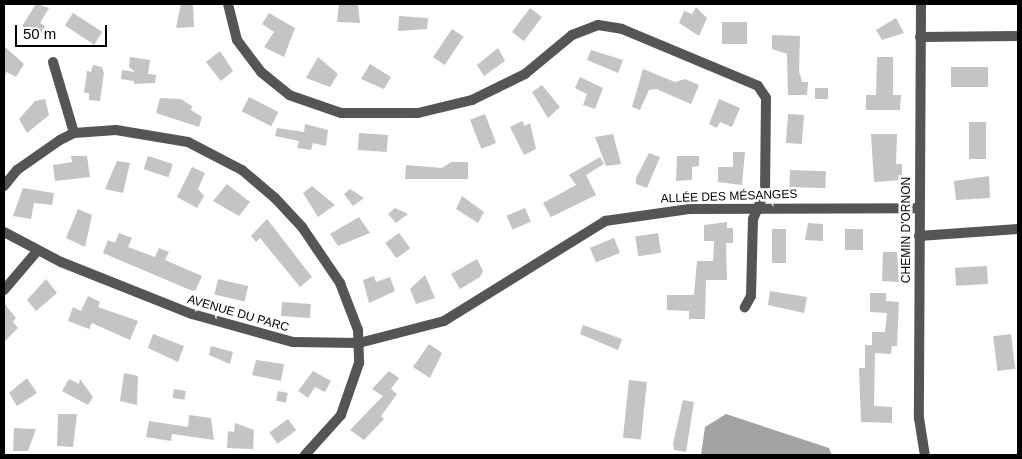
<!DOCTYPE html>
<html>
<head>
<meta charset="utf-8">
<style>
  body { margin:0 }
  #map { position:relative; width:1022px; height:459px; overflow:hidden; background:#fff; font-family:Helvetica,sans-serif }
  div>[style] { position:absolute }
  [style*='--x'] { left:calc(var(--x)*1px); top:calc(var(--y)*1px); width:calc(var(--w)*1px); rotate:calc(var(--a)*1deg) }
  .water>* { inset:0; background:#a3a3a3 }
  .building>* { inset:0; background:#c4c4c4; transform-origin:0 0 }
  .street>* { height:10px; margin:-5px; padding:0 5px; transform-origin:5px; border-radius:5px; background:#555 }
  span { translate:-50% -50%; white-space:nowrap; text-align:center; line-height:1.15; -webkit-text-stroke:5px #fff; paint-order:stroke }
  .street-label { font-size:12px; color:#000 }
  .frame { position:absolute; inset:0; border:5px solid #000; pointer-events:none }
  .scale { position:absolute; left:15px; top:25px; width:92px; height:22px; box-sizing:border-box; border:2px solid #000; border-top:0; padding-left:6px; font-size:15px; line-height:18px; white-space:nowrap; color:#000; -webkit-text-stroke:4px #fff; paint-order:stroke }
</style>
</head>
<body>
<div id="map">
  <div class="water">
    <i style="clip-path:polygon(726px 414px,829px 448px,832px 455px,701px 455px,705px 427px)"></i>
  </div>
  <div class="building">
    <i style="clip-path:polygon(36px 4px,49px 8px,40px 23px,45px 26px,39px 37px,22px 26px)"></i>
    <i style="clip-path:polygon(181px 4px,193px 4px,194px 27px,176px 28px)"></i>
    <i style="clip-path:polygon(339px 4px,358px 4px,360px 23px,337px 22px)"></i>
    <i style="clip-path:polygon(696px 7px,707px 18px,699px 36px,679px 23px,684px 11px,692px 14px)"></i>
    <i style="left:530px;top:8px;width:15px;height:30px;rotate:37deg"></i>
    <i style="left:73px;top:13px;width:35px;height:15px;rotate:33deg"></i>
    <i style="clip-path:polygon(269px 13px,295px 28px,284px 57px,264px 47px,274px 32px,262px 24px)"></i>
    <i style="clip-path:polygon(399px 16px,428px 18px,427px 29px,398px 31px)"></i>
    <i style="clip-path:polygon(896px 18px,904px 33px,882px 40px,876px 30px)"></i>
    <i style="left:722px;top:22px;width:25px;height:22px"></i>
    <i style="left:452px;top:29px;width:14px;height:34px;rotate:34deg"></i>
    <i style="clip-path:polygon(772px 35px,800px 36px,799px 71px,802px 82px,808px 82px,807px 95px,788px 95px,787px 54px,772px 49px)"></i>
    <i style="clip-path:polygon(4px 46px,24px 64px,16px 77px,7px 72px,4px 78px)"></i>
    <i style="clip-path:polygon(498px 48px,505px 61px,484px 76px,477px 65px)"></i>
    <i style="clip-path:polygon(591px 50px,623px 60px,618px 73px,587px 60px)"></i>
    <i style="clip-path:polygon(220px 51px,233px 71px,221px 81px,206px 62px)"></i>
    <i style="clip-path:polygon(130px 57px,150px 60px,148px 74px,156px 75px,155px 83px,134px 84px,134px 81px,121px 79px,122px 70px,135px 72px,129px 67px)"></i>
    <i style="clip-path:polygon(318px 57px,338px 74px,330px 87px,306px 78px)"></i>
    <i style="clip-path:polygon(877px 57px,893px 57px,893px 95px,901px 95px,900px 110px,866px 110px,866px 95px,876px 95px)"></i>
    <i style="clip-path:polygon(370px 64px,391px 77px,384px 89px,361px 79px)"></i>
    <i style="clip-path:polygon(93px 65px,102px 67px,104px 73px,100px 101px,89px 100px,89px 93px,84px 93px,87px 71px,91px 72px)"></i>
    <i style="left:988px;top:67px;width:20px;height:37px;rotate:90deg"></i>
    <i style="clip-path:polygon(643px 69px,675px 82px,685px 79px,699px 85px,691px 104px,656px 89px,649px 90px,640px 110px,632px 107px)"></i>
    <i style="clip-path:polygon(580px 77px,603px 88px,595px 109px,583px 105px,587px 94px,575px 88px)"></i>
    <i style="clip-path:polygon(542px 85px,560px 107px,548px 118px,532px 92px)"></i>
    <i style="left:815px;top:88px;width:13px;height:11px"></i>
    <i style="left:249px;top:97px;width:33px;height:16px;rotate:27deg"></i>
    <i style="clip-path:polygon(160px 98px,181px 99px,192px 106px,191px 110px,202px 117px,199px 127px,156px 113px)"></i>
    <i style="clip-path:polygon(45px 99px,49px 115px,27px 133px,19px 119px,35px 101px)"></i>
    <i style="clip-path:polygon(719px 99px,740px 108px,732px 127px,720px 122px,717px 128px,709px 124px)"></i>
    <i style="left:485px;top:114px;width:31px;height:16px;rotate:69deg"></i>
    <i style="left:788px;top:114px;width:16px;height:29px;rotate:4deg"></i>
    <i style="clip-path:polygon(522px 121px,525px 126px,530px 123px,536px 149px,524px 155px,510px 127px)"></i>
    <i style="left:969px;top:122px;width:17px;height:37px"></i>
    <i style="clip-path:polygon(305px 124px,328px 130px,326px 146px,313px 143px,311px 150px,297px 148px,299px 141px,275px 136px,277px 128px,304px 132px)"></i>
    <i style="left:359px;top:133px;width:29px;height:17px;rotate:4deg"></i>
    <i style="clip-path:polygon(613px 134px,621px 164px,606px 166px,595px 137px)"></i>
    <i style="clip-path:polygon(871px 134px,897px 134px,896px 164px,902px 164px,902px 180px,874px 182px)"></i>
    <i style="clip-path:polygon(733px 152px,745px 152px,742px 185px,718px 182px,718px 167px,733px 167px)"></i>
    <i style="clip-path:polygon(649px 153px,660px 157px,647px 188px,636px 184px,636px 178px)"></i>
    <i style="clip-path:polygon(71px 156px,87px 156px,90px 177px,55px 181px,53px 165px,72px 162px)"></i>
    <i style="left:148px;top:156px;width:26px;height:14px;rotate:18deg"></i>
    <i style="clip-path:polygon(677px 156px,699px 156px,699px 166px,692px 167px,692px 180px,676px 181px)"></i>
    <i style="clip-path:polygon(600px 157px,604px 164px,586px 175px,596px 195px,551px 217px,543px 203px,576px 185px,569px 175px)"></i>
    <i style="clip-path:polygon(117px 161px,130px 163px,123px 193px,105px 189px)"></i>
    <i style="clip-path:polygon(451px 162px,468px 162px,468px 179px,405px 179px,406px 165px,442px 168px)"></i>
    <i style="clip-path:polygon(192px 167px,205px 173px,198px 189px,204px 196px,197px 208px,177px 197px)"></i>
    <i style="left:790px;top:170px;width:36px;height:17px;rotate:2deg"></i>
    <i style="clip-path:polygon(989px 176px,990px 198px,956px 200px,954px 181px)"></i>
    <i style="clip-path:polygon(227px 184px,250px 202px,239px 216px,213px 201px)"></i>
    <i style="clip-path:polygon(312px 186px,335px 205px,318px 217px,303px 193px)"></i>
    <i style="clip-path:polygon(23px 188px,54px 193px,52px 205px,34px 203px,31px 219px,13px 216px)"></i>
    <i style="clip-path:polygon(350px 189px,364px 198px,353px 206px,344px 194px)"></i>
    <i style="clip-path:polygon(462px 196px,484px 212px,478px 223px,456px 209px)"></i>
    <i style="clip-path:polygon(395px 208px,408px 214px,396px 223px,388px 214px)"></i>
    <i style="left:525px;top:208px;width:15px;height:20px;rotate:67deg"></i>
    <i style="clip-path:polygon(78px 209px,92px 215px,85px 247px,66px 238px)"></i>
    <i style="clip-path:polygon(359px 217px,370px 233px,338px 246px,330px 234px)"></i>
    <i style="clip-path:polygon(267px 219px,312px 277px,300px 287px,260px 238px,256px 242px,251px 236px)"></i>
    <i style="clip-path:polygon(727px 222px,727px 228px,733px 228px,733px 243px,726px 243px,727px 280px,706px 280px,705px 319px,689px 319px,689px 311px,667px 310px,667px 295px,694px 295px,697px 261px,713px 261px,714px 241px,704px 241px,704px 225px)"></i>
    <i style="clip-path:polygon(808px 223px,823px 224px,823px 241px,805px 240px)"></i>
    <i style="left:772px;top:229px;width:14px;height:34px"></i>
    <i style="left:845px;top:229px;width:18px;height:21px"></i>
    <i style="clip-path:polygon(119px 233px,132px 238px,128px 247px,155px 257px,159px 248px,169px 252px,165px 260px,202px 276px,195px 292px,103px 253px,108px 240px,115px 243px)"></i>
    <i style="left:399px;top:233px;width:19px;height:17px;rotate:54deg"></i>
    <i style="left:658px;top:233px;width:20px;height:23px;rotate:81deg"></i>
    <i style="left:614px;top:238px;width:16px;height:26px;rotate:68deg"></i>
    <i style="clip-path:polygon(883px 252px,897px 252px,899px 282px,882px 281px)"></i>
    <i style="clip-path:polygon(477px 259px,483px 271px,480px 277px,460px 289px,451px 274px)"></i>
    <i style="left:987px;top:266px;width:18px;height:32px;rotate:87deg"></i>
    <i style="clip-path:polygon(425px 275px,435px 298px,416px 304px,410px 289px)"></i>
    <i style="clip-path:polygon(374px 276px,376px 282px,390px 277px,395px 291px,369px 303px,363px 280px)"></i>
    <i style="clip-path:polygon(46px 279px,57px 293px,36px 311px,27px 300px)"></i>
    <i style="left:218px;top:279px;width:31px;height:16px;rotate:13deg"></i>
    <i style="clip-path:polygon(770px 291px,807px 297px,804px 313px,768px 305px)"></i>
    <i style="clip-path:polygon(870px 293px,886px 293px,886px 301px,899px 302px,897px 346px,892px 346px,891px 354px,875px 353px,874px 406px,892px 407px,892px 423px,861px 422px,859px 368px,865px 368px,865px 345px,872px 345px,872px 332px,885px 332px,887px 313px,870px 312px)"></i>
    <i style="clip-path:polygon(88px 296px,100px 302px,98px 307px,138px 321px,130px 340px,92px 323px,89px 329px,68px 321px,73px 307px,81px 311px)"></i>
    <i style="left:282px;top:302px;width:29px;height:14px;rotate:4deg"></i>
    <i style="clip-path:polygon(4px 303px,16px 318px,13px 322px,18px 328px,4px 342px)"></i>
    <i style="clip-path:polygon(583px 325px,622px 339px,618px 350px,580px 334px)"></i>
    <i style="clip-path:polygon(153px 334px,184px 346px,178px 362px,148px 348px)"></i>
    <i style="left:1011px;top:334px;width:35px;height:18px;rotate:83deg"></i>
    <i style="clip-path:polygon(429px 344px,442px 353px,430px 378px,413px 367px)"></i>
    <i style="clip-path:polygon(211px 346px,233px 352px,230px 364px,209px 355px)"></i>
    <i style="clip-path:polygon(256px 360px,284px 364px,281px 381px,252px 375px)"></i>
    <i style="clip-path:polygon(313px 371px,331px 381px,325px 392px,315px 387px,308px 398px,298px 391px)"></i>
    <i style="clip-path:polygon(389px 371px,399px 378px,391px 389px,397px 394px,381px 416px,384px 419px,364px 440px,350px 430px,383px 396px,372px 389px)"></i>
    <i style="clip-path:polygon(124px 373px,138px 376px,137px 405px,120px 401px)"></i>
    <i style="clip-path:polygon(27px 378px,37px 393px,17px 406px,9px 393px)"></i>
    <i style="clip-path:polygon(69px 379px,79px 384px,80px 379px,93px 397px,88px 405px,62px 391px)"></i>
    <i style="left:629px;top:380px;width:18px;height:58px;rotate:6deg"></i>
    <i style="left:174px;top:389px;width:12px;height:9px;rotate:9deg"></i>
    <i style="left:278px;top:391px;width:10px;height:10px;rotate:11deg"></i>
    <i style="clip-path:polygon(683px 400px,694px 402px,686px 452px,674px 450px,673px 443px)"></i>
    <i style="clip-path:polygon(58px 414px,77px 414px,73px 447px,57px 446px)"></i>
    <i style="clip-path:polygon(189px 415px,211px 418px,214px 440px,172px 434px,171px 441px,146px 437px,149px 421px,188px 427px)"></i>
    <i style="left:288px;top:419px;width:14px;height:23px;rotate:54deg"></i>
    <i style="clip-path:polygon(235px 423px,254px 430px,253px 449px,227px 448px,228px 431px,234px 432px)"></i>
    <i style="clip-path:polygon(14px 428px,36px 429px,28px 451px,13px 451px)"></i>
  </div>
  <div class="street">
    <i style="--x:228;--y:4;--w:37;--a:76"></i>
    <i style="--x:237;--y:40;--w:40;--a:53"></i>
    <i style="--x:261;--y:72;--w:36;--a:39"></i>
    <i style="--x:289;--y:95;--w:55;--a:19.1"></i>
    <i style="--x:341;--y:113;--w:77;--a:0"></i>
    <i style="--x:418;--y:113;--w:56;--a:-13.5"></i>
    <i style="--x:472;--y:100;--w:59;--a:-26.1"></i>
    <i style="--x:525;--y:74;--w:61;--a:-39.7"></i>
    <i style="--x:572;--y:35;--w:28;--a:-21"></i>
    <i style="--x:598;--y:25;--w:24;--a:9"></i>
    <i style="--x:622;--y:29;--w:147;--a:22.7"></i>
    <i style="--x:758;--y:86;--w:14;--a:56"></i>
    <i style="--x:766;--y:98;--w:93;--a:90.6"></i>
    <i style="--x:765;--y:191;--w:30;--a:113"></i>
    <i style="--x:753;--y:219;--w:77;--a:91.5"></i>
    <i style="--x:751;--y:296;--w:13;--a:119"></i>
    <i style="--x:921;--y:4;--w:414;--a:90.3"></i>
    <i style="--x:919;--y:418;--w:37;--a:81"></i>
    <i style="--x:920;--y:37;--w:98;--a:-0.6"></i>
    <i style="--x:53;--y:62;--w:74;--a:73.5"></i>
    <i style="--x:4;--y:186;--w:21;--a:-51"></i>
    <i style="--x:17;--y:170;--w:52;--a:-34.9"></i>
    <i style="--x:60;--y:140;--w:16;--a:-27"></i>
    <i style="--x:74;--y:133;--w:42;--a:-4.1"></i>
    <i style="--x:116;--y:130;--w:73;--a:9.5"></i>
    <i style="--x:188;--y:142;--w:61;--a:27.4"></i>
    <i style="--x:242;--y:170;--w:43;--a:40.3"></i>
    <i style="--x:275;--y:198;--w:40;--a:47"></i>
    <i style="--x:302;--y:227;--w:68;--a:55.8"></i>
    <i style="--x:340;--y:283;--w:50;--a:69"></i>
    <i style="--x:358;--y:330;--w:33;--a:88"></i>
    <i style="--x:359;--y:363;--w:55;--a:109.1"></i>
    <i style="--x:341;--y:415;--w:54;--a:132"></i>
    <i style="--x:4;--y:232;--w:64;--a:27.8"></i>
    <i style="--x:61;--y:262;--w:141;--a:21.7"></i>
    <i style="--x:192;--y:314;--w:105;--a:15.5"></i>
    <i style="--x:293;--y:342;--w:66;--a:0.9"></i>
    <i style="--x:359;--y:343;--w:88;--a:-14.5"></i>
    <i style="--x:444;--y:321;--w:190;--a:-31.8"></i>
    <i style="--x:605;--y:221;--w:85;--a:-8.1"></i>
    <i style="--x:689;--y:209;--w:230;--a:-0.2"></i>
    <i style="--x:919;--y:236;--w:99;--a:-4"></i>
    <i style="--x:4;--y:290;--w:52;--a:-49.6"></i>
  </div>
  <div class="street-label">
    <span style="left:729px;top:197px;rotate:-2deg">ALLÉE DES MÉSANGES</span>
    <span style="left:907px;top:230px;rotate:-90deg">CHEMIN D'ORNON</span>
    <span style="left:238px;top:314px;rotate:16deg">AVENUE DU PARC</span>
  </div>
  <div class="frame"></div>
  <div class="scale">50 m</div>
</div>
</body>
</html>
